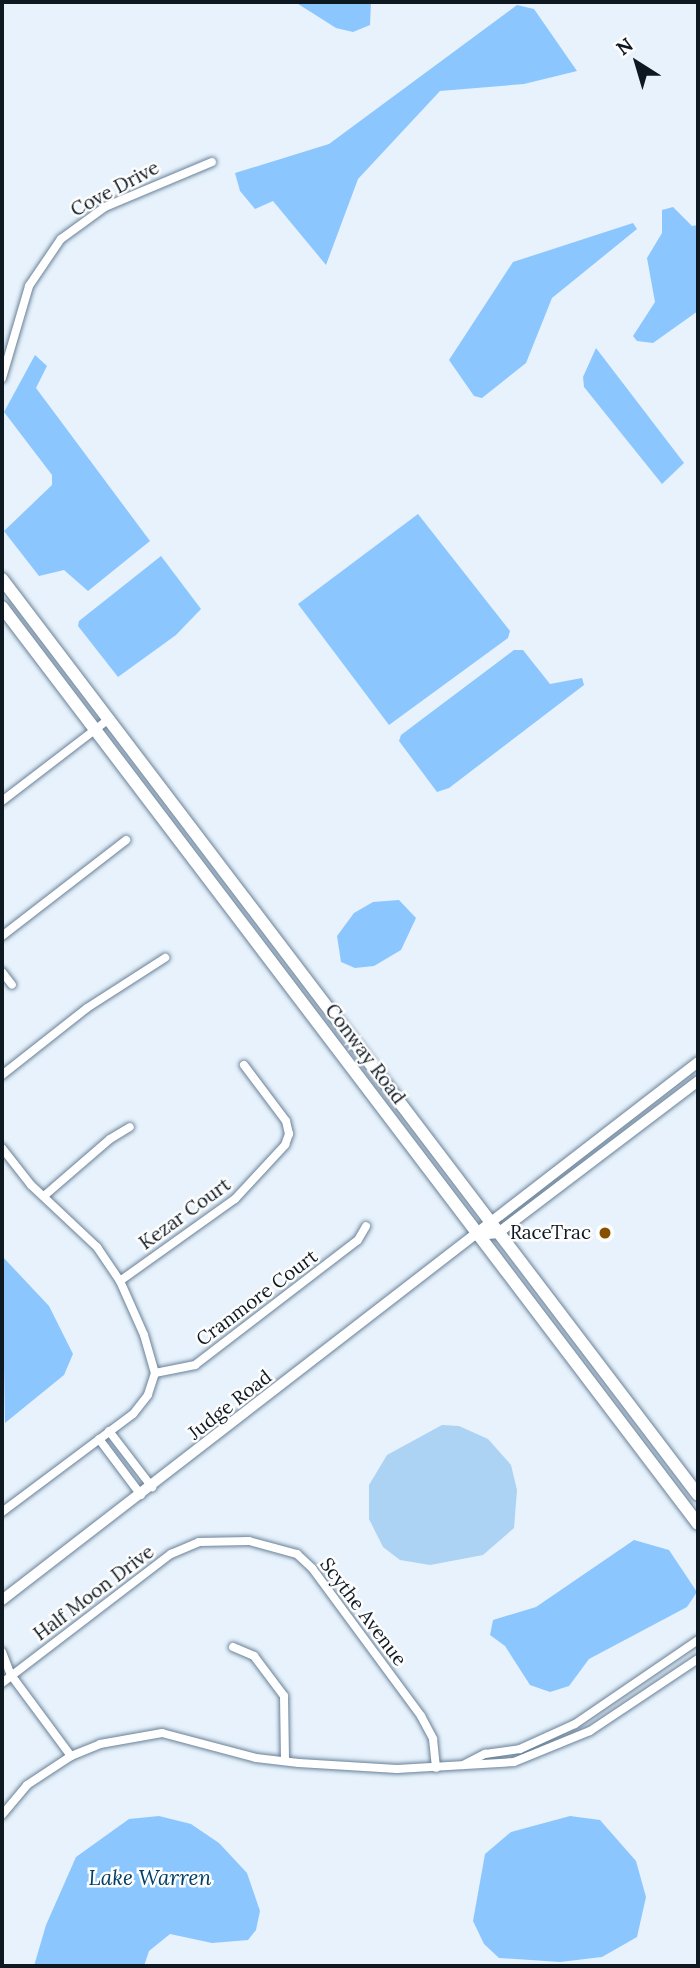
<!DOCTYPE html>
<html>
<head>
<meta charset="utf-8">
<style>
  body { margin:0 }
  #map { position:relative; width:700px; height:1968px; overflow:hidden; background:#e7f2fc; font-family:Lora,serif }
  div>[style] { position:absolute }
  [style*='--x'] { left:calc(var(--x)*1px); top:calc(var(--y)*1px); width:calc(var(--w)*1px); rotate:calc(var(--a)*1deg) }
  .green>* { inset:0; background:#acd2f4 }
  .water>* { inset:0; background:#8bc7fe }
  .roads { filter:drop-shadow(0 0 2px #698198) drop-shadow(0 0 2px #698198) }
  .minor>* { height:8px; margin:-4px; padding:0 4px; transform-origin:4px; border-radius:4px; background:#fff }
  .tertiary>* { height:10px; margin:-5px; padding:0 5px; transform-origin:5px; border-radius:5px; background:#fff }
  .secondary>* { height:12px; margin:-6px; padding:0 6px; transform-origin:6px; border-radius:6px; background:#fff }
  .dots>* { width:19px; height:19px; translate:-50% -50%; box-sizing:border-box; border:4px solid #fdfdfd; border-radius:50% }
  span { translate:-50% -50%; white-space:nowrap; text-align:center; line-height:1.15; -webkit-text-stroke:5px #fdfdfd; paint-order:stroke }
  .street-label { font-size:19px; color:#0e1821 }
  .poi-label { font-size:19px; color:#0e1821 }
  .right { translate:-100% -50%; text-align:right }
  .water-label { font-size:21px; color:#003f69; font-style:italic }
  .frame { position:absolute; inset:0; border:4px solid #0e1821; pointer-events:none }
  .north { position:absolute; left:602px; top:28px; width:70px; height:70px; -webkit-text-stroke:5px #fdfdfd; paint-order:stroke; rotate:323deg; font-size:19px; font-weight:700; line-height:28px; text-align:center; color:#0e1821 }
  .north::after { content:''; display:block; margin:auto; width:24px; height:32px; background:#0e1821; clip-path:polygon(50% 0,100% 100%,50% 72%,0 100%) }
</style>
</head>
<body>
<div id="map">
  <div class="green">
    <i style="clip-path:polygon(442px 1425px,459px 1426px,488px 1439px,511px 1465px,517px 1490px,514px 1528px,483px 1555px,430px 1565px,400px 1560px,383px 1547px,369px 1519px,369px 1485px,387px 1455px)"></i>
  </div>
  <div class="water">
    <i style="clip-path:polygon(295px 2px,371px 2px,370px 25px,353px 32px,336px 28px)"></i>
    <i style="clip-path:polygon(517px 5px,534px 9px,577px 71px,524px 84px,440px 91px,358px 179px,326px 265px,273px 201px,255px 209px,240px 191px,235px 173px,329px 144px)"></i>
    <i style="clip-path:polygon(673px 207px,692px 226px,698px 225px,698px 311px,653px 343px,637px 341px,633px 336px,655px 302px,647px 258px,662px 233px,662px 210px)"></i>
    <i style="clip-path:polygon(633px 223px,637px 229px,552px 298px,526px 363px,482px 398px,474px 396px,449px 360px,513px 262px)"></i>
    <i style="clip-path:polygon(596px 348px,684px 463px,662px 484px,584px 387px,583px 377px)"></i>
    <i style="clip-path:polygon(35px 355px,47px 366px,36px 388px,150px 541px,88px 591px,64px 570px,39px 576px,4px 531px,52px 485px,52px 475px,4px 412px)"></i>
    <i style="clip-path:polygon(418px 514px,510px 631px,508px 638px,389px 725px,298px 604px)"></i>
    <i style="clip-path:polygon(161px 556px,201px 609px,176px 635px,118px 677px,78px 626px,79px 621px)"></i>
    <i style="clip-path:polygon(514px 650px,523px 650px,550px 684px,582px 678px,584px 685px,449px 788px,437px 792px,399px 741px,401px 735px)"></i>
    <i style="clip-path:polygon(399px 900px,416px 918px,401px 950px,374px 966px,355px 968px,341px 962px,337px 936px,354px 913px,373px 902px)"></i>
    <i style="clip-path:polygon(2px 1256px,49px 1306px,73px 1354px,64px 1375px,5px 1423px)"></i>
    <i style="clip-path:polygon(634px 1540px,669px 1550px,697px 1592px,687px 1607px,589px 1659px,569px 1686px,550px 1692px,530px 1685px,505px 1646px,490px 1635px,493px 1620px,536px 1607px)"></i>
    <i style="clip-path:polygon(159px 1816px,191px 1824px,219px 1843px,247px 1873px,260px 1911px,256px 1930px,248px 1940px,212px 1943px,170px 1934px,149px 1951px,144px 1966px,34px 1966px,46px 1925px,76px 1857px,129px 1819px)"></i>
    <i style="clip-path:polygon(570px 1816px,600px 1820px,636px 1861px,646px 1897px,637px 1937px,602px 1957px,560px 1962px,499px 1958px,484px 1944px,473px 1921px,485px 1854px,511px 1832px)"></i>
  </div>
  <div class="roads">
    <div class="minor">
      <i style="--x:2;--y:378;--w:96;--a:-73.6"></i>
      <i style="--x:29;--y:286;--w:57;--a:-55.8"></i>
      <i style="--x:61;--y:239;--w:54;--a:-36"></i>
      <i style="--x:105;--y:207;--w:116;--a:-22.8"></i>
      <i style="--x:2;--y:801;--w:135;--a:-37.5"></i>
      <i style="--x:2;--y:936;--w:157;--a:-37.7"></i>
      <i style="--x:2;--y:972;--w:16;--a:52"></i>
      <i style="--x:2;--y:1075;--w:108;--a:-38.2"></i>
      <i style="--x:87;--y:1008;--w:93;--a:-32.7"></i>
      <i style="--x:2;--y:1148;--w:47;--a:51.9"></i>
      <i style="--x:31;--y:1185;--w:91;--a:43.2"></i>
      <i style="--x:97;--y:1247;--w:41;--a:55.9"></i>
      <i style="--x:120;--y:1281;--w:59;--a:66"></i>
      <i style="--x:144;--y:1335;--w:40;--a:74"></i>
      <i style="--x:155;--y:1373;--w:23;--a:108"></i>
      <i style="--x:148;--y:1395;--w:24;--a:128"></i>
      <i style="--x:133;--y:1414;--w:164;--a:143.2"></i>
      <i style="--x:44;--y:1196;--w:87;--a:-40.8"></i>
      <i style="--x:110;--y:1139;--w:23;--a:-31"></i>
      <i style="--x:120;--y:1281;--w:141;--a:-35.5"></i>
      <i style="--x:235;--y:1199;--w:74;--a:-47.2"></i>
      <i style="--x:285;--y:1145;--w:12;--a:-70"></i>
      <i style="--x:289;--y:1134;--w:13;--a:-103"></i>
      <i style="--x:286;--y:1121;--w:70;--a:-126.9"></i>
      <i style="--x:155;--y:1373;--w:41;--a:-11.3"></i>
      <i style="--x:195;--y:1365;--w:205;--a:-37.5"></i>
      <i style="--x:358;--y:1240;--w:16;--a:-60"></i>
      <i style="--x:109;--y:1431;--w:71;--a:52.5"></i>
      <i style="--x:99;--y:1439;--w:70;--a:53.1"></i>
      <i style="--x:233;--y:1647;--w:23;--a:23"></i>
      <i style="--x:254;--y:1656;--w:50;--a:53.1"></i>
      <i style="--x:284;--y:1696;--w:65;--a:89.1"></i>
      <i style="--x:2;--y:1652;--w:25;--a:69"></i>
      <i style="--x:11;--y:1675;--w:101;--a:53.5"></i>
      <i style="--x:2;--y:1683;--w:213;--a:-37.4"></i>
      <i style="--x:171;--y:1554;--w:30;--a:-23"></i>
      <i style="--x:199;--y:1542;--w:50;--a:-1.1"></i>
      <i style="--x:249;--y:1541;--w:50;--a:15.2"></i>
      <i style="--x:297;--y:1554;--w:21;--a:43"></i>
      <i style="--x:312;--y:1568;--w:184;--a:53.6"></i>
      <i style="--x:421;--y:1716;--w:26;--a:62"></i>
      <i style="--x:433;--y:1739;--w:29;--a:84"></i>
      <i style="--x:463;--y:1765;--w:25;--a:-27"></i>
      <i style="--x:485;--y:1754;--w:35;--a:-8"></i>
      <i style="--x:520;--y:1749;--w:60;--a:-24.4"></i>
      <i style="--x:575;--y:1724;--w:149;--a:-34.3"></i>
      <i style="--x:2;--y:1815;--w:39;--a:-50"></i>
      <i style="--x:27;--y:1785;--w:53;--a:-33.4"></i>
      <i style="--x:71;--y:1756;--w:31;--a:-22"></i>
      <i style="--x:100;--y:1744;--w:63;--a:-10.1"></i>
      <i style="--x:162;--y:1733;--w:97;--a:14.9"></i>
      <i style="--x:256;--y:1758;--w:43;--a:6.6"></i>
      <i style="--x:299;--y:1763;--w:98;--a:3.5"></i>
      <i style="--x:397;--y:1769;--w:117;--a:-3.4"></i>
      <i style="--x:514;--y:1762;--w:82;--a:-22.2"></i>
      <i style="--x:590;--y:1731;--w:130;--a:-33.7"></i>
    </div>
    <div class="tertiary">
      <i style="--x:478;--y:1235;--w:20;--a:-6"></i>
      <i style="--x:498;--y:1233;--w:251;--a:-37.2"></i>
      <i style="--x:2;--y:1600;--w:880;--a:-37.7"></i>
    </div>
    <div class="secondary">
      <i style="--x:2;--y:579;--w:1150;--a:52.77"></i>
      <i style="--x:2;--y:607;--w:1151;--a:52.8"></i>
    </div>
  </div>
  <div class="dots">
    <i style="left:605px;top:1233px;background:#874f00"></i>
  </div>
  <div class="street-label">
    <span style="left:115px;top:189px;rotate:-28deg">Cove Drive</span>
    <span style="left:365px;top:1054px;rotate:53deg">Conway Road</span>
    <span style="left:185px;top:1214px;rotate:-36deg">Kezar Court</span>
    <span style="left:257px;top:1298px;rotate:-37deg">Cranmore Court</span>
    <span style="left:230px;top:1405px;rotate:-38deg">Judge Road</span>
    <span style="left:94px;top:1593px;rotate:-37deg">Half Moon Drive</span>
    <span style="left:363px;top:1612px;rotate:53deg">Scythe Avenue</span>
  </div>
  <div class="poi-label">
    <span class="right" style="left:591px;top:1233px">RaceTrac</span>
  </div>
  <div class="water-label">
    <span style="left:150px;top:1878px">Lake Warren</span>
  </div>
  <div class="frame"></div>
  <div class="north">N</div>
</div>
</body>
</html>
